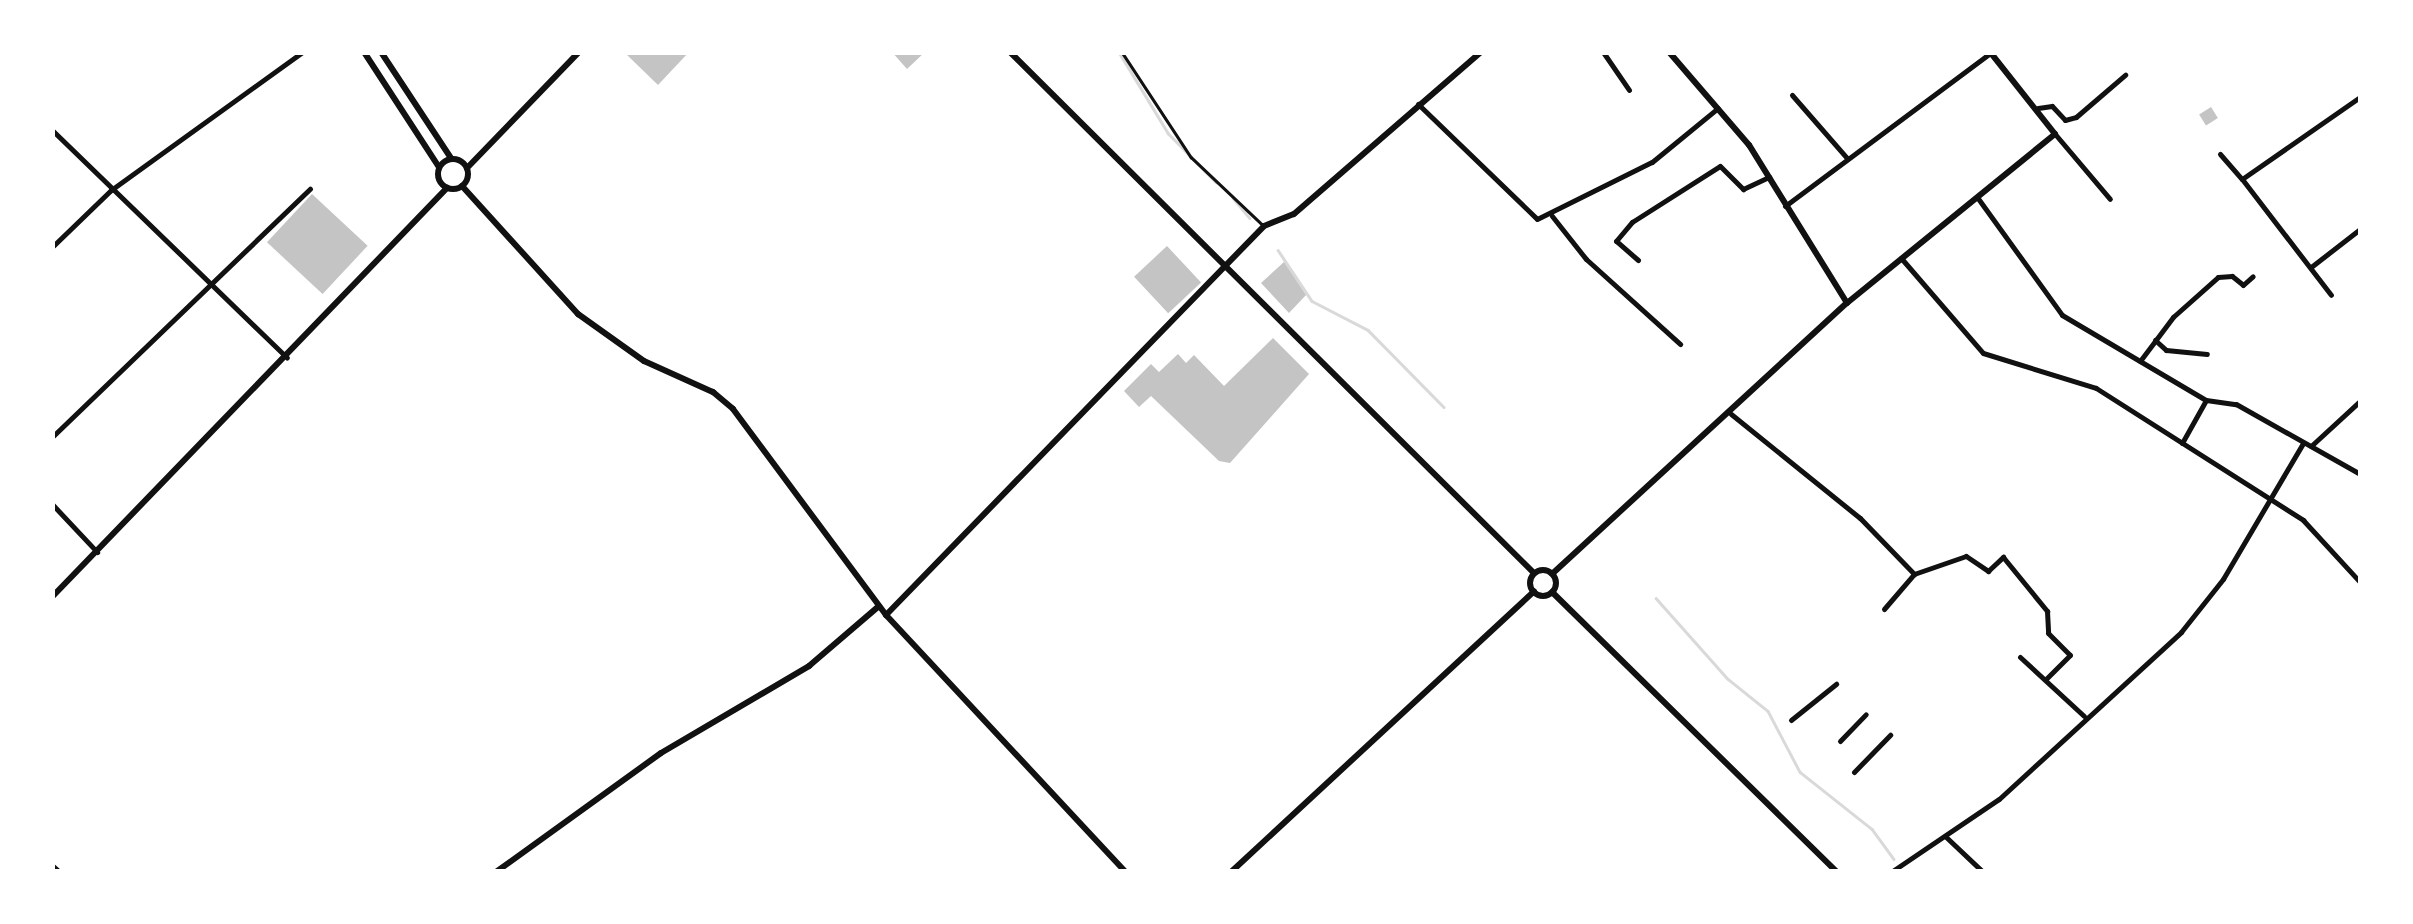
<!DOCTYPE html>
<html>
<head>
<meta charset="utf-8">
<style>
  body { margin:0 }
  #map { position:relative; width:2413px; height:924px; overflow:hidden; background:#fff; font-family:Jost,sans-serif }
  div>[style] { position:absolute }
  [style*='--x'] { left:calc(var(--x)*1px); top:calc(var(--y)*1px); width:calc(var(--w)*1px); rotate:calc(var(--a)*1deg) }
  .stream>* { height:2.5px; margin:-1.25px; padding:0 1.25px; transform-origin:1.25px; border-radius:1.25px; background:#d9d9d9 }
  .building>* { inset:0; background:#c4c4c4; transform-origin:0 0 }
  .service>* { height:2.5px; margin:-1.25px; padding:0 1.25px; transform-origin:1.25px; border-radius:1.25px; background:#111 }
  .minor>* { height:5px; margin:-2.5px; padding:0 2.5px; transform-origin:2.5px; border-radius:2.5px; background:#111 }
  .tertiary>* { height:6px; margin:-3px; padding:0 3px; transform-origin:3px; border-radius:3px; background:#111 }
  .secondary>* { height:6px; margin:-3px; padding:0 3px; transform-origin:3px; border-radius:3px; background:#111 }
  .secondary>.ring { margin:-3px; padding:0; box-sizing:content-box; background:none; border:6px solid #111; border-radius:50% }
  span { translate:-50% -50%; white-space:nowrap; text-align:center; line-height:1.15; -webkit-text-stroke:8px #fff; paint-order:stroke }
  .frame { position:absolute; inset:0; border:55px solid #fff; pointer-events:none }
</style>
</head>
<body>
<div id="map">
  <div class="stream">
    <i style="--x:1119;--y:52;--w:95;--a:58.8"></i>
    <i style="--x:1168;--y:133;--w:69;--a:45.6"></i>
    <i style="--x:1233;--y:198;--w:26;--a:50"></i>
    <i style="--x:1278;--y:250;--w:61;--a:56.3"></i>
    <i style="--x:1312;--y:301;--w:63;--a:27.4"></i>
    <i style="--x:1368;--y:330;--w:108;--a:45.4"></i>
    <i style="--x:1656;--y:598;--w:108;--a:48.4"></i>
    <i style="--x:1728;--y:679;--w:51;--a:38.7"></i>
    <i style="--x:1768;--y:711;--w:69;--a:62.3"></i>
    <i style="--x:1800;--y:772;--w:92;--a:38.4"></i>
    <i style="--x:1872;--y:829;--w:37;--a:54"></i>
  </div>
  <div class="building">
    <i style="clip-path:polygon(624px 52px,689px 52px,658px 85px)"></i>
    <i style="clip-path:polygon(892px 52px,925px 52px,907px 69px)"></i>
    <i style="left:2211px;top:107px;width:13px;height:14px;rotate:58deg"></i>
    <i style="left:312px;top:194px;width:76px;height:66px;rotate:43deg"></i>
    <i style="left:1167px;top:246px;width:50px;height:45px;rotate:47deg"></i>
    <i style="clip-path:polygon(1284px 262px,1306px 295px,1289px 313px,1261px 283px)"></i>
    <i style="clip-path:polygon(1273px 338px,1309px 374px,1230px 463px,1219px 461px,1151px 396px,1139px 407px,1124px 391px,1151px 364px,1159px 372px,1178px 354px,1186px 363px,1194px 355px,1224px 386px)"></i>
  </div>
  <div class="service">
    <i style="--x:1122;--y:52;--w:126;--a:56.7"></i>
    <i style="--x:1191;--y:157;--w:99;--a:43.4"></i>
  </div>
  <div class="minor">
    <i style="--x:1603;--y:52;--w:46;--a:55.6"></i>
    <i style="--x:1792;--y:95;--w:84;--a:48.9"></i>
    <i style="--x:1418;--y:104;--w:165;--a:44"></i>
    <i style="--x:1537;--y:219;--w:128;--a:-26.4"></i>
    <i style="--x:1652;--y:162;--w:85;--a:-39.3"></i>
    <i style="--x:2038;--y:108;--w:14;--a:-8"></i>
    <i style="--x:2052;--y:106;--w:19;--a:47"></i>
    <i style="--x:2065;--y:120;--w:11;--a:-15"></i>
    <i style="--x:2076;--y:117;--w:65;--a:-40.6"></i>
    <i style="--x:52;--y:130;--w:327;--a:44.1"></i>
    <i style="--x:2055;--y:134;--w:85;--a:49.8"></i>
    <i style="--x:2220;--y:154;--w:33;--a:49"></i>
    <i style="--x:2242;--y:179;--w:144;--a:-34.8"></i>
    <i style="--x:2242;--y:179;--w:146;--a:52.5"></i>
    <i style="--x:1977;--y:197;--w:145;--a:54.2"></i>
    <i style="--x:2062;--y:315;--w:167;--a:30.6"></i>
    <i style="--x:2206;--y:400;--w:30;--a:8"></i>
    <i style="--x:2236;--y:404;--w:142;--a:29.4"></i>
    <i style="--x:1785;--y:206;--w:256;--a:-36.7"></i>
    <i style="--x:1552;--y:216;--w:55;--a:51.7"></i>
    <i style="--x:1586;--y:259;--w:127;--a:42.1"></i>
    <i style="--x:52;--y:247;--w:82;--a:-44"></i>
    <i style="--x:111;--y:190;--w:236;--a:-35.8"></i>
    <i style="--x:1901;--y:258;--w:125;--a:49.2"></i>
    <i style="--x:1983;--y:353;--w:118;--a:17.2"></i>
    <i style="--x:2096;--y:388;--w:246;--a:32.5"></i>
    <i style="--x:2303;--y:520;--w:84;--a:47.4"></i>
    <i style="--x:1638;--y:260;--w:29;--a:-139"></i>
    <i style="--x:1616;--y:241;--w:25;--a:-50"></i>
    <i style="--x:1632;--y:222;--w:104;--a:-32.5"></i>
    <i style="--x:1720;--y:166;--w:33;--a:45"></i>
    <i style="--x:1743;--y:189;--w:29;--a:-25"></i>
    <i style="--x:2311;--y:267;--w:62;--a:-37.8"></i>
    <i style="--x:2155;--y:340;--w:15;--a:42"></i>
    <i style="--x:2166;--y:350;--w:41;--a:5.6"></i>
    <i style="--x:2140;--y:361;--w:55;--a:-53.1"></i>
    <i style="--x:2173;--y:317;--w:60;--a:-41.6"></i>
    <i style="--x:2218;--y:277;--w:14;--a:-4"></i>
    <i style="--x:2232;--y:276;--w:14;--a:39"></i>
    <i style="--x:2243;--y:285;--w:13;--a:-42"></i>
    <i style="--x:1731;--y:414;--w:166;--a:38.9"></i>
    <i style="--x:1860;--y:518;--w:78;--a:46"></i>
    <i style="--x:1914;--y:574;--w:55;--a:-19.1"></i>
    <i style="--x:1966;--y:556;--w:27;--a:34"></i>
    <i style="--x:1988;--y:571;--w:21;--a:-43"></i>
    <i style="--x:2003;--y:557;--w:70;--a:50.8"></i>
    <i style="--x:2047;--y:611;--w:22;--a:87"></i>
    <i style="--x:2048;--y:633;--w:31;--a:45"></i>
    <i style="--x:2070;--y:655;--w:33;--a:135"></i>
    <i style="--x:52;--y:437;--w:358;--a:-43.9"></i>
    <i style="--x:2182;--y:443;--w:49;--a:-60.8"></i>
    <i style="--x:2311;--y:446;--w:67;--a:-42.6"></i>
    <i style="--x:52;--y:504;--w:66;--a:46.8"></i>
    <i style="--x:1884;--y:609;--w:46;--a:-49.4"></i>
    <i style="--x:2020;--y:657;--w:87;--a:42.7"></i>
    <i style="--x:1791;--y:720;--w:58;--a:-38.7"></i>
    <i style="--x:1840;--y:741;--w:37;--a:-46"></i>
    <i style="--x:1854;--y:772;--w:52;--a:-45.8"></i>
    <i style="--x:1946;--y:837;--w:50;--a:43.4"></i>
    <i style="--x:1891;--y:872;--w:130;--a:-34.1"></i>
    <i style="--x:1999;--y:799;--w:247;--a:-42.5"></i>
    <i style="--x:2181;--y:632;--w:68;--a:-51.6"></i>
    <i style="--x:2223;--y:579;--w:158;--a:-59.5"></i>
  </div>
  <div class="tertiary">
    <i style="--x:462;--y:186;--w:173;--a:47.8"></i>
    <i style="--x:578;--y:314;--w:81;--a:35.5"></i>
    <i style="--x:644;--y:361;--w:76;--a:24.2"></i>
    <i style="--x:713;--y:392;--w:26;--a:40"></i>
    <i style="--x:733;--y:409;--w:257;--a:53.4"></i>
    <i style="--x:886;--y:615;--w:352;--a:47"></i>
    <i style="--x:1847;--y:303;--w:268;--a:-39.1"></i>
    <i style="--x:2055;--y:134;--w:105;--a:-128.4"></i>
    <i style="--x:886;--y:615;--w:542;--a:-45.82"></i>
    <i style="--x:1264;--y:226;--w:32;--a:-22"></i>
    <i style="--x:1294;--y:214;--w:247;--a:-40.9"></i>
    <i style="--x:496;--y:872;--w:203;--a:-35.8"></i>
    <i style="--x:661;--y:753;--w:172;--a:-30.4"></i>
    <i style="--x:809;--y:666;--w:92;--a:-40.6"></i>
    <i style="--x:1231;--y:872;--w:413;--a:-42.8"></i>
  </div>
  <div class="secondary">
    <i style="--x:364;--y:52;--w:137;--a:56.9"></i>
    <i style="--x:381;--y:52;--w:127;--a:56.6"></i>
    <i style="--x:1010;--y:52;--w:739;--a:44.84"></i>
    <i class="ring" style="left:438px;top:159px;width:24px;height:24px"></i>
    <i style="--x:467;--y:168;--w:161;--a:-46"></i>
    <i class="ring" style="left:1530px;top:570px;width:20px;height:20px"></i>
    <i style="--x:1552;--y:574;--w:401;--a:-42.6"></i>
    <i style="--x:1847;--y:303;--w:186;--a:-121.8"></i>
    <i style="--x:1749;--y:145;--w:123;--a:-130.7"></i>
    <i style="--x:1552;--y:592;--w:400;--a:44.5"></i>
    <i style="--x:52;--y:597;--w:569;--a:-46"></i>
    <i style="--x:52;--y:866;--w:9;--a:41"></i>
  </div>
  <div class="frame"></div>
</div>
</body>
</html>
